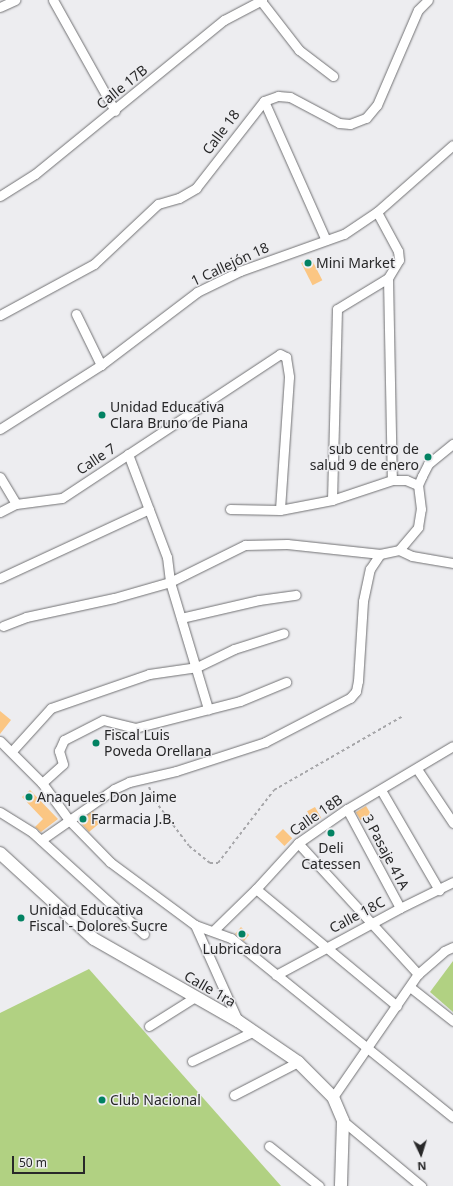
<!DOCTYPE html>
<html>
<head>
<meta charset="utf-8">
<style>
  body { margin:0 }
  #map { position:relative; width:453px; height:1186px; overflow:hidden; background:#ededf0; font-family:"Noto Sans",sans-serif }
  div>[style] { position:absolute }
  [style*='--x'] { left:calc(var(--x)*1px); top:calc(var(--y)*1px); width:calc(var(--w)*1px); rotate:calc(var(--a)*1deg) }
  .green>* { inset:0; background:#b1d182 }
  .building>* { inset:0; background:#fbc683; transform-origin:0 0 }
  .path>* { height:2px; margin-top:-1px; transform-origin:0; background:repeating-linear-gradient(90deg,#a6a6a9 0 3px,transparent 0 6px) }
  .roads { filter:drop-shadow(0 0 1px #717173) drop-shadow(0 0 1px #717173) }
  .minor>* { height:9px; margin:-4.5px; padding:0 4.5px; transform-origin:4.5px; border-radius:4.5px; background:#fff }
  .tertiary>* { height:12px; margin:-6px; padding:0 6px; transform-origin:6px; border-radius:6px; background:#fff }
  .dots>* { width:11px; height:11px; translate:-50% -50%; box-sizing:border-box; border:2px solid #ededf0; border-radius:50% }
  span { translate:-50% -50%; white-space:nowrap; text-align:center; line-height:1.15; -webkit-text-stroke:3px #ededf0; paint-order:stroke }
  .street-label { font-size:14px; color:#282829 }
  .poi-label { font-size:14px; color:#282829 }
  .left { translate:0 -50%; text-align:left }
  .right { translate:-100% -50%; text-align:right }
  .north { position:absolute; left:401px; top:1134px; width:40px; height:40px; -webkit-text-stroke:3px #ededf0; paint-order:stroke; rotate:176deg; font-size:11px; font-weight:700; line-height:16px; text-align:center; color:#282829 }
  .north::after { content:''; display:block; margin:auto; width:14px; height:18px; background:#282829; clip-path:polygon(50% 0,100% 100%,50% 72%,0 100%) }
  .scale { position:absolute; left:12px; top:1156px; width:73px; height:18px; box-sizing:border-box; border:2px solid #282829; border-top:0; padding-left:5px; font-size:12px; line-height:14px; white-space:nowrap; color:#282829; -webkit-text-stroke:3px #ededf0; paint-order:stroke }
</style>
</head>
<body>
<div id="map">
  <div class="green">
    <i style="clip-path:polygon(453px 961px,453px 1012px,430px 992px)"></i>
    <i style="clip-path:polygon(89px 969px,281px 1186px,0 1186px,0 1013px)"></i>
  </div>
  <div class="building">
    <i style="left:311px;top:258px;width:25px;height:11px;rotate:63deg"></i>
    <i style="clip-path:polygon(0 711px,11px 720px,0 734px)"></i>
    <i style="clip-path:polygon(30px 790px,58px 819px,41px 832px,35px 827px,43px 819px,22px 797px)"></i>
    <i style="left:366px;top:806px;width:9px;height:12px;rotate:58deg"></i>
    <i style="left:315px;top:807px;width:13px;height:9px;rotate:61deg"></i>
    <i style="clip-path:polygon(93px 811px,101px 822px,89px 832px,79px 821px)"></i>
    <i style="left:283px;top:829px;width:13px;height:11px;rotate:45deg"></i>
    <i style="clip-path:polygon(241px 927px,249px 935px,244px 941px,235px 934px)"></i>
  </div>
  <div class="path">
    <i style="--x:149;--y:787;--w:15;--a:67"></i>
    <i style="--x:155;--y:801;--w:56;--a:52.9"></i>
    <i style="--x:189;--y:846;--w:27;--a:39"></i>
    <i style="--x:210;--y:863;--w:8;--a:0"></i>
    <i style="--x:218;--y:863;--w:92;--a:-52.5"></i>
    <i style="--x:274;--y:790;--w:149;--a:-29.8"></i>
  </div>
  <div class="roads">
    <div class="minor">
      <i style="--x:53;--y:0;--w:127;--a:60.8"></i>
      <i style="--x:261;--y:1;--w:62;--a:52.2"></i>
      <i style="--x:299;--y:50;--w:43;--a:37.4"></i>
      <i style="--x:0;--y:7;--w:17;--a:-25"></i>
      <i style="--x:264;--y:101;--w:152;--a:66"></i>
      <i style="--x:0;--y:196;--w:41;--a:-32.2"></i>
      <i style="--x:35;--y:174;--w:244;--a:-39.2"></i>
      <i style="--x:224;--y:20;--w:43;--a:-27.8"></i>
      <i style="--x:388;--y:278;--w:202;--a:88.9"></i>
      <i style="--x:76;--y:314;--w:57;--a:63.9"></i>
      <i style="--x:0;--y:315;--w:107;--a:-28.5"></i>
      <i style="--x:94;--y:264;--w:88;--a:-43.2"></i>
      <i style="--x:158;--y:204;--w:22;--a:-16"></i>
      <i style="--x:179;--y:198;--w:20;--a:-30"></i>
      <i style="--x:196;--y:188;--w:110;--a:-52"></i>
      <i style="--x:264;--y:101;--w:15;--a:-20"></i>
      <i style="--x:278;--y:96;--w:12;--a:5"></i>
      <i style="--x:290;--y:97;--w:55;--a:28"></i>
      <i style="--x:339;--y:123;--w:11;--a:5"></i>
      <i style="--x:350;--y:124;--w:17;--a:-21"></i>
      <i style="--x:366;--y:118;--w:17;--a:-50"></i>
      <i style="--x:377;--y:105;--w:103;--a:-66.7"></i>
      <i style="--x:418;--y:10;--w:14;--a:-45"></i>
      <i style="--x:0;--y:429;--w:120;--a:-32.4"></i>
      <i style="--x:101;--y:365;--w:121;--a:-37.2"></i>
      <i style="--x:197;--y:292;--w:48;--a:-26"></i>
      <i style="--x:240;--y:271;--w:110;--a:-19.6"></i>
      <i style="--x:344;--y:234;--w:40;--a:-34"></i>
      <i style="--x:377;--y:212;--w:101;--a:-41.4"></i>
      <i style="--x:128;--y:454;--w:110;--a:69.3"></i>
      <i style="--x:167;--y:557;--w:25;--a:83"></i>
      <i style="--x:170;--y:582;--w:133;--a:73.3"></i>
      <i style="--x:0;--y:477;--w:31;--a:59"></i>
      <i style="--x:332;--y:500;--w:191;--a:-88.5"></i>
      <i style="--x:337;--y:309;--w:60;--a:-31.3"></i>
      <i style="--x:388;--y:278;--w:21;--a:-59"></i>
      <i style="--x:399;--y:260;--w:9;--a:-96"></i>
      <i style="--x:398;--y:251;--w:44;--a:-118.3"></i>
      <i style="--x:230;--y:509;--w:50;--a:1.1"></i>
      <i style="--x:280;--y:510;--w:53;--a:-10.9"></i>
      <i style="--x:332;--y:500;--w:63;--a:-18.4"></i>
      <i style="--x:392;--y:480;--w:14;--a:0"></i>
      <i style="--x:406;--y:480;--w:13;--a:23"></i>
      <i style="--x:0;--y:512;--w:18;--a:-27"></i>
      <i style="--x:16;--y:504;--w:46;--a:-7.4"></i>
      <i style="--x:62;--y:498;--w:261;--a:-33.4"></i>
      <i style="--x:280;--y:354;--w:7;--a:27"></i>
      <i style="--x:286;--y:357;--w:20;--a:81"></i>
      <i style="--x:289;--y:377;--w:133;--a:93.9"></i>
      <i style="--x:399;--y:550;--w:14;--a:25"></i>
      <i style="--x:412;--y:556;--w:42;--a:9.7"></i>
      <i style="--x:0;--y:578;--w:164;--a:-24.8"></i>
      <i style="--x:181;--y:618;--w:80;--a:-13"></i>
      <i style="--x:259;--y:600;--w:37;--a:-8"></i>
      <i style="--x:3;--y:626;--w:25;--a:-21"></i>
      <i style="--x:26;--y:617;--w:90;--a:-12.2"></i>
      <i style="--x:114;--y:598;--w:58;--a:-15.9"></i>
      <i style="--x:170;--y:582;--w:84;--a:-26.3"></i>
      <i style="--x:245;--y:545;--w:42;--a:-1.4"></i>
      <i style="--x:287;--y:544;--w:94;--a:6.1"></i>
      <i style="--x:380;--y:554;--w:19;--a:-12"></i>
      <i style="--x:399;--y:550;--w:30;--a:-50"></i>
      <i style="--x:418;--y:527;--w:18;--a:-81"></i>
      <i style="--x:421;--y:509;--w:24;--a:-97"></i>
      <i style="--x:418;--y:485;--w:10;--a:-66"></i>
      <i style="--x:422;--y:476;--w:13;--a:-63"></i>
      <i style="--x:428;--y:464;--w:32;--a:-39"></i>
      <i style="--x:0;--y:741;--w:59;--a:45"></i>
      <i style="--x:42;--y:783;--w:46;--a:53.9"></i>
      <i style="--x:69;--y:820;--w:59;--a:45.7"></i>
      <i style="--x:110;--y:862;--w:106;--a:36.5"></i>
      <i style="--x:195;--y:925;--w:38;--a:20"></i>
      <i style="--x:231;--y:938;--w:285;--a:38.9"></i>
      <i style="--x:12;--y:751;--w:58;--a:-47.8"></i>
      <i style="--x:51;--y:708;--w:104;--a:-19.1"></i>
      <i style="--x:149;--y:674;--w:49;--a:-8.3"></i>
      <i style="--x:197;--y:667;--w:41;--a:-25.9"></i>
      <i style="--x:234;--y:649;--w:52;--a:-17.7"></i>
      <i style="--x:417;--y:769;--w:65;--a:56.3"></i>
      <i style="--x:42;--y:783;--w:28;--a:-42"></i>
      <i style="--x:63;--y:764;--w:14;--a:-107"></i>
      <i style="--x:59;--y:751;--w:12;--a:-66"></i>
      <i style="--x:64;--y:740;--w:44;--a:-27.1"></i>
      <i style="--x:103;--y:720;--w:33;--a:14"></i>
      <i style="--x:135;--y:728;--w:108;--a:-14.4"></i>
      <i style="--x:240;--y:701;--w:50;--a:-22.4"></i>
      <i style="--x:381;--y:790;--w:116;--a:59.9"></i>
      <i style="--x:347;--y:809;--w:112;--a:61.8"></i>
      <i style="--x:0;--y:812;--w:39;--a:32"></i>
      <i style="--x:33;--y:833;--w:150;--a:42.3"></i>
      <i style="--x:41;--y:840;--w:89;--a:-34.9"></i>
      <i style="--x:114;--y:789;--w:17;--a:-25"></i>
      <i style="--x:129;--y:782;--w:48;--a:-13.2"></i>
      <i style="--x:176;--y:771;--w:94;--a:-18"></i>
      <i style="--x:265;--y:742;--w:96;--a:-27.4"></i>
      <i style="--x:350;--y:698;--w:9;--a:-49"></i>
      <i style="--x:356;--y:691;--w:10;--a:-79"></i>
      <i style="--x:358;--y:681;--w:80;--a:-86.4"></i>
      <i style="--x:363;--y:601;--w:33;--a:-78"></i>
      <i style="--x:370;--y:569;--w:18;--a:-56"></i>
      <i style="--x:298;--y:843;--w:178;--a:47.5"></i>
      <i style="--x:256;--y:889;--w:183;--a:39.7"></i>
      <i style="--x:195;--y:925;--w:105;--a:65.9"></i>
      <i style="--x:213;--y:931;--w:60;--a:-44.3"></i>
      <i style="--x:256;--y:889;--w:62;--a:-47.6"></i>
      <i style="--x:298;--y:843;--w:60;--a:-34.8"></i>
      <i style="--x:347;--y:809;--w:123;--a:-30.7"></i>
      <i style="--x:276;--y:975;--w:141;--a:-28.4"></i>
      <i style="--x:400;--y:908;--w:59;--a:-26.1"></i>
      <i style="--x:410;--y:987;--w:55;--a:38.3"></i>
      <i style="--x:149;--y:1026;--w:54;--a:-32.2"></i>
      <i style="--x:192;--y:1061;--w:67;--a:-25.8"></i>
      <i style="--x:234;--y:1095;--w:72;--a:-27.3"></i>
      <i style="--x:333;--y:1097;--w:150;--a:-55.4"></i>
      <i style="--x:418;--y:974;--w:35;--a:-41"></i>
      <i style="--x:444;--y:951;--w:10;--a:-24"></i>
      <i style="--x:343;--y:1121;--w:102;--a:39.8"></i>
      <i style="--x:269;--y:1146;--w:64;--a:38.7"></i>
    </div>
    <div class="tertiary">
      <i style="--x:0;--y:853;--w:127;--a:42.5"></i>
      <i style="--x:94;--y:939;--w:166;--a:29.7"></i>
      <i style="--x:238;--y:1021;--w:73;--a:34.3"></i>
      <i style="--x:298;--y:1062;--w:49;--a:45"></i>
      <i style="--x:333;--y:1097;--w:26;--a:67"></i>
      <i style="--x:343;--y:1121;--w:65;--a:91.8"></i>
    </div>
  </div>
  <div class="dots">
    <i style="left:308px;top:263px;background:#028262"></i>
    <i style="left:102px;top:415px;background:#028262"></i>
    <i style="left:428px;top:457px;background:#028262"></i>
    <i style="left:96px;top:743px;background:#028262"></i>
    <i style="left:29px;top:797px;background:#028262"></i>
    <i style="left:83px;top:819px;background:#028262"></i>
    <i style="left:331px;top:833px;background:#028262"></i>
    <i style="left:21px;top:918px;background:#028262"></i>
    <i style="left:242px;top:934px;background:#028262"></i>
    <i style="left:102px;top:1100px;background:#028262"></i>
  </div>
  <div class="street-label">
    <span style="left:122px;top:87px;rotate:-39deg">Calle 17B</span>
    <span style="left:221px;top:132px;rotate:-53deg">Calle 18</span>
    <span style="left:230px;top:264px;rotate:-25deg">1 Callejón 18</span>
    <span style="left:96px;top:459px;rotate:-34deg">Calle 7</span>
    <span style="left:316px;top:815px;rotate:-35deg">Calle 18B</span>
    <span style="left:386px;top:852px;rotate:62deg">3 Pasaje 41A</span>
    <span style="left:357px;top:915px;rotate:-28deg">Calle 18C</span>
    <span style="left:210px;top:989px;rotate:30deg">Calle 1ra</span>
  </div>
  <div class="poi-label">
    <span class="left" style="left:316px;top:263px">Mini Market</span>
    <span class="left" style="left:110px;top:415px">Unidad Educativa<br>Clara Bruno de Piana</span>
    <span class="right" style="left:419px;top:457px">sub centro de<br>salud 9 de enero</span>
    <span class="left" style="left:104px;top:743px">Fiscal Luis<br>Poveda Orellana</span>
    <span class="left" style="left:37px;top:797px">Anaqueles Don Jaime</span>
    <span class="left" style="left:91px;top:819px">Farmacia J.B.</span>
    <span style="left:331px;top:856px">Deli<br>Catessen</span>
    <span class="left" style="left:29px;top:918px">Unidad Educativa<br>Fiscal - Dolores Sucre</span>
    <span style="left:242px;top:949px">Lubricadora</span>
    <span class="left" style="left:110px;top:1100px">Club Nacional</span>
  </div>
  <div class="north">N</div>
  <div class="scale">50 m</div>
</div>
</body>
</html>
